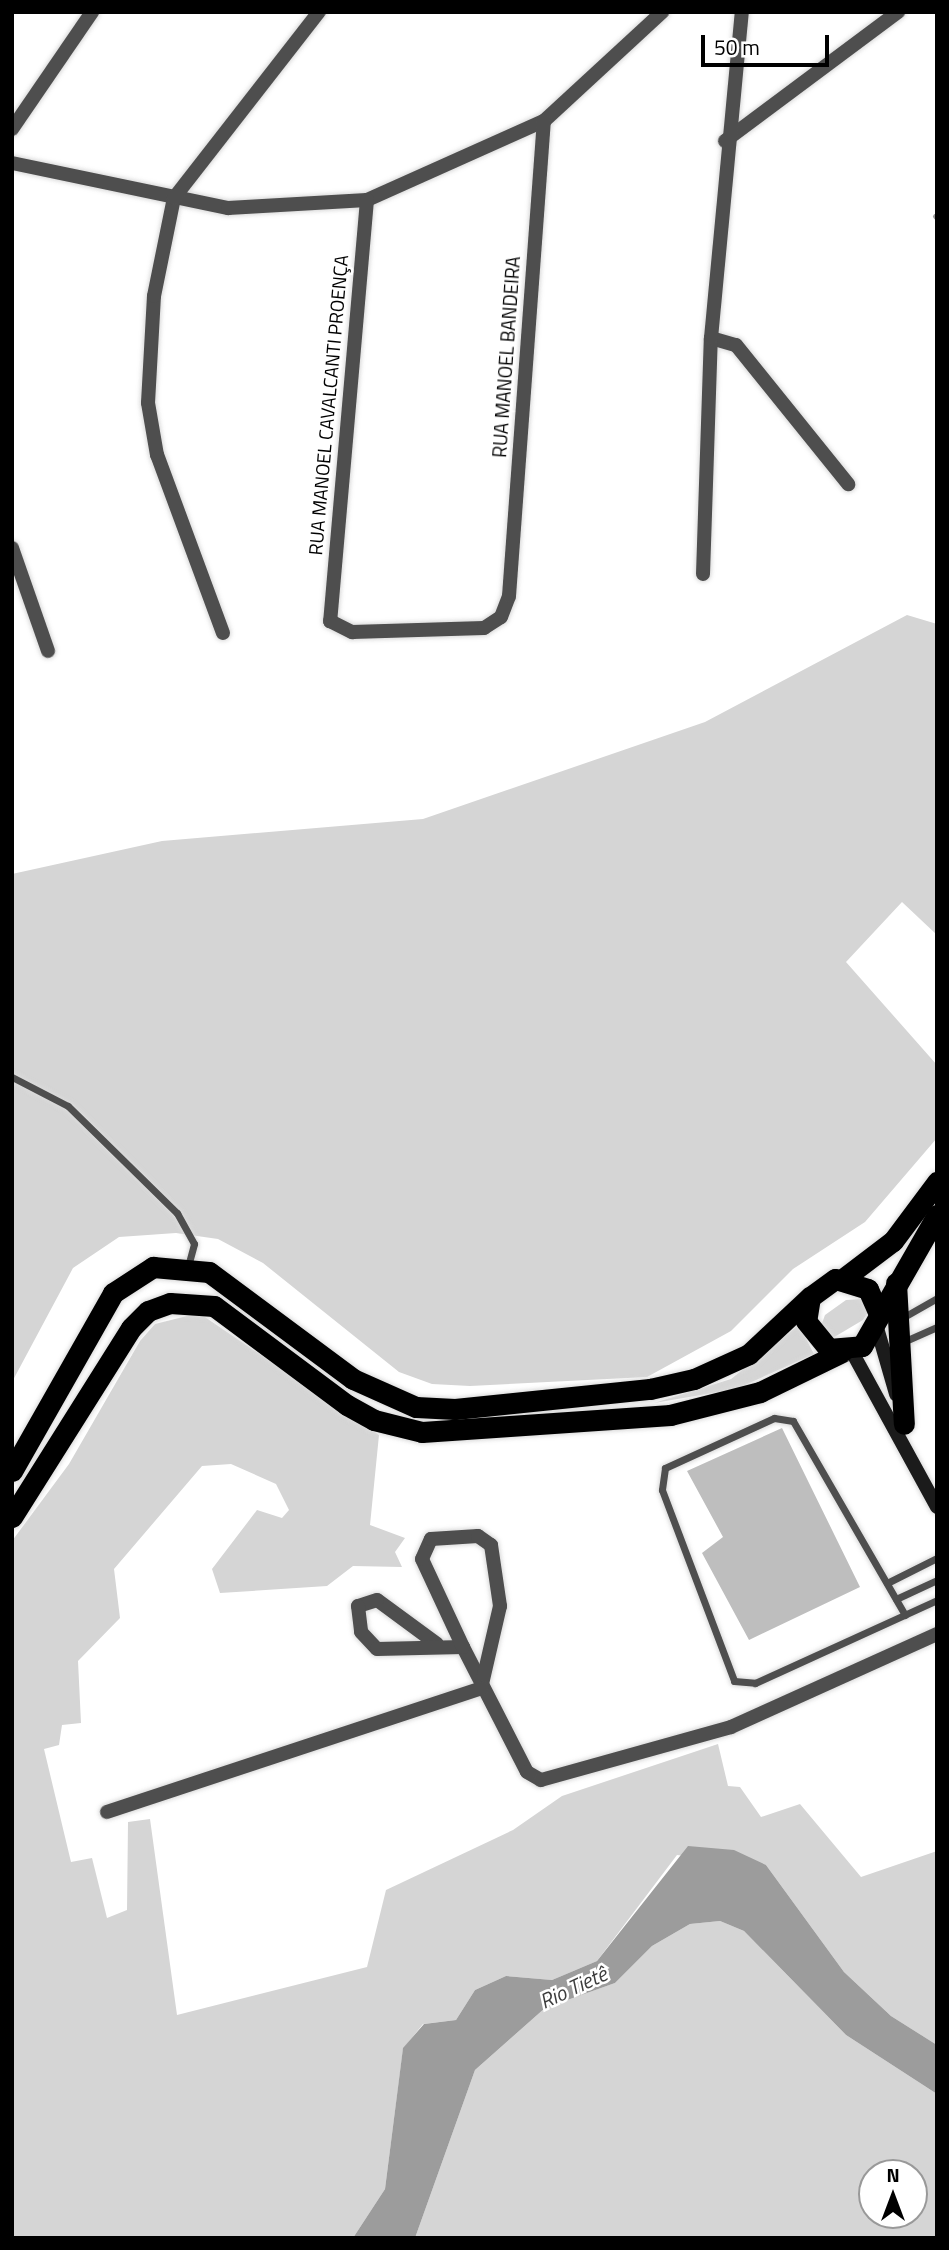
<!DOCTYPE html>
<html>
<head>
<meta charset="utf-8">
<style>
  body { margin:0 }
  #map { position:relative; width:949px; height:2250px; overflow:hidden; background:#fff; font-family:"Titillium Web",sans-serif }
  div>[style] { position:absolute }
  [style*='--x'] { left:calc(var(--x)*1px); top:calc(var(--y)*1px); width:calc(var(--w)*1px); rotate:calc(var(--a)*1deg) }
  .green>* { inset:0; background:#d5d5d5 }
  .water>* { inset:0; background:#9c9c9c }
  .stream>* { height:5px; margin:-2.5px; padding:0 2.5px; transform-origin:2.5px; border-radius:2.5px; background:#9c9c9c }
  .building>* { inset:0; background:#bebebe }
  .roads { filter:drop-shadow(0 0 2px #dbdbdb) drop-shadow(0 0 2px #dbdbdb) }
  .lane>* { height:7px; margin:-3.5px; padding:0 3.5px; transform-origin:3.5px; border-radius:3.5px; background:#4e4e4e }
  .street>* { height:14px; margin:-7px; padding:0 7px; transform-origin:7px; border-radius:7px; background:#4e4e4e }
  .secondary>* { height:14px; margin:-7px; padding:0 7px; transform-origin:7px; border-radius:7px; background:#1b1b1b }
  .highway>* { height:21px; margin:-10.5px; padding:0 10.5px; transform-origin:10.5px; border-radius:10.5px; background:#000 }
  span { translate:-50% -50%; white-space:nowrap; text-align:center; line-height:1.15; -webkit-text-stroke:5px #fff; paint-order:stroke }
  .street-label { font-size:19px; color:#000 }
  .water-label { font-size:21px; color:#3d3d3d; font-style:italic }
  .frame { position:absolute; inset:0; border:14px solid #000; pointer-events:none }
  .north { position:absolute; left:858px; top:2159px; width:70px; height:70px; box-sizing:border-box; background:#fff; border:2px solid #999; border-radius:50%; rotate:0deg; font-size:19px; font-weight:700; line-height:28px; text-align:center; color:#000 }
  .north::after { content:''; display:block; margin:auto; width:24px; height:32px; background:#000; clip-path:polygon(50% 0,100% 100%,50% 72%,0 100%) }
  .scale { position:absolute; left:701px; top:35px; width:128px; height:32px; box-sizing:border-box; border:4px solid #000; border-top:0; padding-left:9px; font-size:21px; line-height:24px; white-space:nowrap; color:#000; -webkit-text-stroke:5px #fff; paint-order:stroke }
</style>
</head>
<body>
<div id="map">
  <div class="green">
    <i style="clip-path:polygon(907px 615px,937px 624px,937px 935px,902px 902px,846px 962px,937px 1065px,937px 1138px,865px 1222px,793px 1269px,731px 1331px,647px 1377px,470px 1386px,432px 1384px,399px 1372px,263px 1263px,218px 1239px,176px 1233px,119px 1237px,73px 1268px,12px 1382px,12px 874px,162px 841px,423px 819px,705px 722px)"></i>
    <i style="clip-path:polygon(862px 1299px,868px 1312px,863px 1320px,831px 1339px,821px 1326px,825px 1315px,846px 1300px)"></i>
    <i style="clip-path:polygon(199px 1313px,379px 1435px,370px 1525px,405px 1538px,395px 1552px,402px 1567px,353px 1566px,327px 1586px,220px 1593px,212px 1569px,257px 1510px,282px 1518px,289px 1510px,276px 1484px,231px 1464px,202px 1466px,114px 1569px,120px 1618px,78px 1661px,81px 1723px,62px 1725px,59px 1745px,44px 1749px,71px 1862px,92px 1858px,107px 1918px,127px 1910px,128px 1822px,150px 1819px,177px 2015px,367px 1967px,386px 1890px,513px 1830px,562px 1796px,718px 1744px,728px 1786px,740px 1787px,761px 1817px,800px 1804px,861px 1877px,937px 1851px,937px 2045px,891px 2016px,844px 1972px,766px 1865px,677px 1855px,597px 1961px,552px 1980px,506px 1976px,475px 1990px,456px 2020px,423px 2024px,403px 2049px,385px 2189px,353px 2238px,12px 2238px,12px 1541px,69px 1464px,140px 1341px,155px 1324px)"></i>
    <i style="clip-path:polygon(799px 1325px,814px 1354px,736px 1389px,654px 1403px,731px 1379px)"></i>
    <i style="clip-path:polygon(evenodd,720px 1921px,744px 1931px,846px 2035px,937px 2094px,937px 2238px,415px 2238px,475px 2070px,545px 2008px,615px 1983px,652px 1946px,690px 1924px,720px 1921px,872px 2173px,914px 2173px,914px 2215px,872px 2215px,872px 2173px)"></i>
  </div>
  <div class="water">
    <i style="clip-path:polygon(688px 1846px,734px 1850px,766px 1865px,844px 1972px,891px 2016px,937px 2045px,937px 2094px,846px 2035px,744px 1931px,720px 1921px,690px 1924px,652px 1946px,615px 1983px,545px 2008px,475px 2070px,415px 2238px,353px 2238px,385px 2189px,403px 2048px,424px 2024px,456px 2020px,475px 1990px,506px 1976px,552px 1980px,597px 1961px)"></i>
  </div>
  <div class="stream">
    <i style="--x:935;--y:216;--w:3;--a:45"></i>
  </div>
  <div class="building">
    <i style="clip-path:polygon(782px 1428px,860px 1587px,749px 1640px,702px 1553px,723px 1537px,687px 1471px)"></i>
  </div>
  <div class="roads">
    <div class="lane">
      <i style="--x:12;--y:1077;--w:63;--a:27.4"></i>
      <i style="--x:68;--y:1106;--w:153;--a:44.5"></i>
      <i style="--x:177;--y:1213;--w:35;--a:61"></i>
      <i style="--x:194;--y:1244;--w:23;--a:105"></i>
      <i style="--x:902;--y:1318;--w:40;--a:-29.7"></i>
      <i style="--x:903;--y:1342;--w:37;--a:-24"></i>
      <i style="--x:887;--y:1583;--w:56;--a:-26.6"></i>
      <i style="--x:896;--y:1599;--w:45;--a:-24.9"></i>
      <i style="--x:905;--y:1615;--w:224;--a:-120"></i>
      <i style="--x:793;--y:1421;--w:19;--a:-171"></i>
      <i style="--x:774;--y:1418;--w:120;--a:155.4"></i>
      <i style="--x:665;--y:1468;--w:22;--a:98"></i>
      <i style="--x:662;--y:1490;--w:204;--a:69.3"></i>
      <i style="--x:734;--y:1681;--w:21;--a:5"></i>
      <i style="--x:755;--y:1683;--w:200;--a:-24.5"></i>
    </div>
    <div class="street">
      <i style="--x:12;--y:129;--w:142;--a:-55.6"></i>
      <i style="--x:725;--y:141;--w:216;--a:-36.7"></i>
      <i style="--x:12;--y:163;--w:221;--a:11.8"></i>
      <i style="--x:228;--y:208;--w:139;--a:-3.3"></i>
      <i style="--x:367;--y:200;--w:194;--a:-24.1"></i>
      <i style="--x:544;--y:121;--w:161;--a:-42.7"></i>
      <i style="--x:367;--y:200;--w:423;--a:95"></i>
      <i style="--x:330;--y:621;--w:25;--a:27"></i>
      <i style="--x:352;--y:632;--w:132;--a:-1.7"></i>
      <i style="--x:484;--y:628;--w:20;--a:-33"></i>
      <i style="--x:501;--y:617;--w:22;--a:-69"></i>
      <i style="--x:509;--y:596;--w:476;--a:-85.8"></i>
      <i style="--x:711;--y:338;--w:26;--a:16"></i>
      <i style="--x:736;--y:345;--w:179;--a:51.1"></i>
      <i style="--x:12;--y:548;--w:109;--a:70.7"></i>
      <i style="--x:703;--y:574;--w:236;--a:-88.1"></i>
      <i style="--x:711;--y:338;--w:327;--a:-84.6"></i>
      <i style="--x:223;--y:633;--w:190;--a:-110.3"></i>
      <i style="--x:157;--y:455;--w:53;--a:-99.8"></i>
      <i style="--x:148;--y:403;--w:107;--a:-86.8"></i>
      <i style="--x:154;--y:296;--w:100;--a:-78.5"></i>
      <i style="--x:174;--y:198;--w:236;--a:-52.1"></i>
      <i style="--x:437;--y:1644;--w:74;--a:-143.7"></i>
      <i style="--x:377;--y:1600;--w:20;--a:162"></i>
      <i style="--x:358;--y:1606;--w:26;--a:83"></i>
      <i style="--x:361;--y:1632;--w:23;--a:47"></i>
      <i style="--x:377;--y:1649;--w:86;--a:-1.3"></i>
      <i style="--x:463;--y:1647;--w:140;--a:62.9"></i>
      <i style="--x:527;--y:1772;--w:16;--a:30"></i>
      <i style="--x:541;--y:1780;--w:197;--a:-15.6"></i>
      <i style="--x:731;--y:1727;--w:226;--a:-24.3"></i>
      <i style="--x:463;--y:1647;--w:97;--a:-115"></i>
      <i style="--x:422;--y:1559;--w:22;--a:-66"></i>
      <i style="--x:431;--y:1539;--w:47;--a:-3.7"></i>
      <i style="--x:478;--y:1536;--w:16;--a:35"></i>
      <i style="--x:491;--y:1545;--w:62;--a:81.6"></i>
      <i style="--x:500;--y:1606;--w:84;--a:103"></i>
      <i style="--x:107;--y:1812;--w:394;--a:-18.3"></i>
    </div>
    <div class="secondary">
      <i style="--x:877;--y:1328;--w:69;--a:73.9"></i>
      <i style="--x:851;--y:1350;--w:179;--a:61.3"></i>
    </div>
    <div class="highway">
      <i style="--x:844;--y:1278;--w:61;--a:-37.1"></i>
      <i style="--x:893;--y:1241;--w:74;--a:-53.3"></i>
      <i style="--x:896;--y:1283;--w:141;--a:86.8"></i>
      <i style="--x:879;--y:1314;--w:27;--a:-114"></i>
      <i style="--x:868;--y:1289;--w:34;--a:-163"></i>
      <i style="--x:835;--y:1279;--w:31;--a:144"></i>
      <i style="--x:810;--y:1297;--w:24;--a:99"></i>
      <i style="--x:806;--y:1321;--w:36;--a:51"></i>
      <i style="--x:829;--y:1349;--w:33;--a:-5"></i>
      <i style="--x:862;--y:1346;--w:151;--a:-60.2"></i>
      <i style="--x:12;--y:1471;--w:205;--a:-60.4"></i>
      <i style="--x:113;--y:1293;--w:48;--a:-33"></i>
      <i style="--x:153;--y:1267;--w:56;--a:5.1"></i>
      <i style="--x:209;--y:1272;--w:179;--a:36.6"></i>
      <i style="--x:353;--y:1379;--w:69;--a:24"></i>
      <i style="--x:416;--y:1407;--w:39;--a:3"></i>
      <i style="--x:455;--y:1409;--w:196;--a:-5.9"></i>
      <i style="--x:650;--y:1389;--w:45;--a:-12.8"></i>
      <i style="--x:694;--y:1379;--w:60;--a:-24.4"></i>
      <i style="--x:749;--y:1354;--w:83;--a:-43.1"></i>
      <i style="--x:12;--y:1517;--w:223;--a:-57.8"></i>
      <i style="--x:131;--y:1328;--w:24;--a:-45"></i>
      <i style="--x:148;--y:1311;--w:23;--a:-20"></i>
      <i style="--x:170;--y:1303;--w:44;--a:3.9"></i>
      <i style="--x:214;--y:1306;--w:166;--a:36.7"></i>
      <i style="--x:347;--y:1405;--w:31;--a:29"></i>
      <i style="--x:374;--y:1420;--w:49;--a:14"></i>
      <i style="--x:422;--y:1432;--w:249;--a:-3.9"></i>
      <i style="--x:670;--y:1415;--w:93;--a:-14.3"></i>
      <i style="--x:760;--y:1392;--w:91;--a:-26"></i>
    </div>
  </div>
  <div class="street-label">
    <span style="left:506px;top:357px;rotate:-86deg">RUA MANOEL BANDEIRA</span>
    <span style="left:328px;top:405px;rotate:-85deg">RUA MANOEL CAVALCANTI PROENÇA</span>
  </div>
  <div class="water-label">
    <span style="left:573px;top:1987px;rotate:-25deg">Rio Tietê</span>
  </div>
  <div class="frame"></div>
  <div class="north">N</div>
  <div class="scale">50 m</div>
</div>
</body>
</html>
